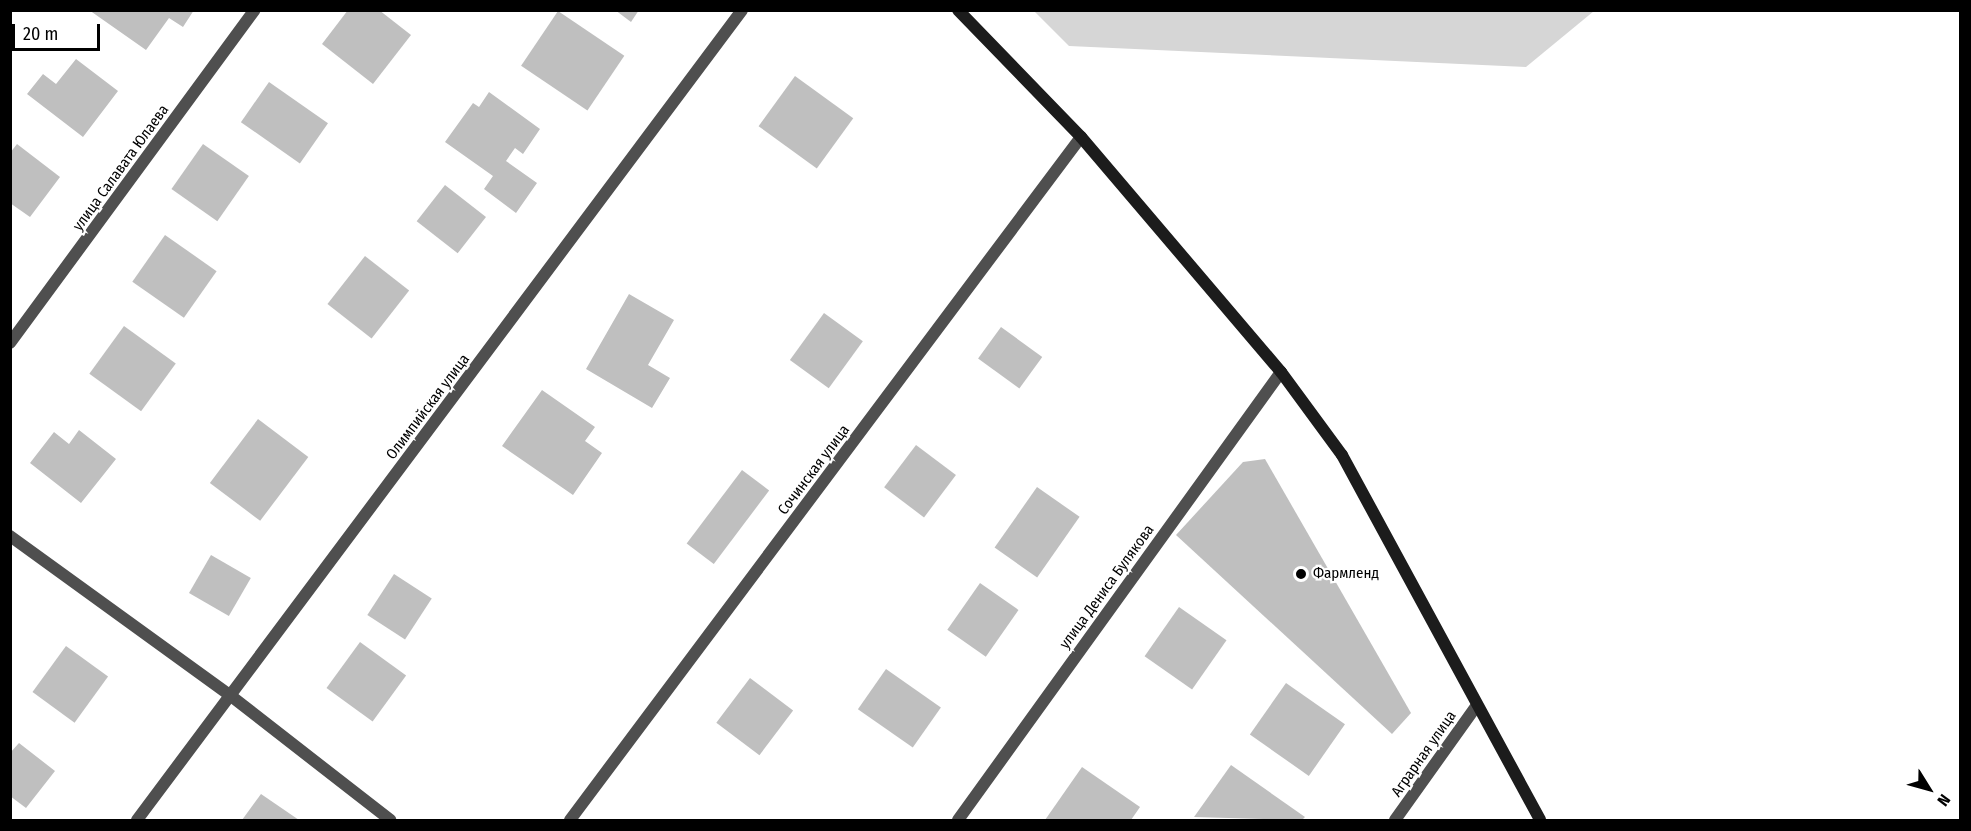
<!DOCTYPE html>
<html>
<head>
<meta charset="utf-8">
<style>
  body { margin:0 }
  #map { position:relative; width:1971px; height:831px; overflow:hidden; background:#fff; font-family:"Fira Sans Condensed",sans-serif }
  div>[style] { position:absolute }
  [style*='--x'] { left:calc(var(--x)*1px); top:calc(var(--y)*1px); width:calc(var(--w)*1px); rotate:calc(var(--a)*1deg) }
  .green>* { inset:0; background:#d6d6d6 }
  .building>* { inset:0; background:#bfbfbf; transform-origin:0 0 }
  .minor>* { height:12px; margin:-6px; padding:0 6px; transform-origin:6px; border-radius:6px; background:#4f4f4f }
  .secondary>* { height:12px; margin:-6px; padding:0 6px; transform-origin:6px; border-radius:6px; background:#1c1c1c }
  .dots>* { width:16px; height:16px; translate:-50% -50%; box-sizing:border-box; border:3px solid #fff; border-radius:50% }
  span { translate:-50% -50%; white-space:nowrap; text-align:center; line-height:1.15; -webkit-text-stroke:4.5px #fff; paint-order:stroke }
  .street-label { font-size:15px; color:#000 }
  .poi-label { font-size:15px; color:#000 }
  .left { translate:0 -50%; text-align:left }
  .frame { position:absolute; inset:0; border:12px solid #000; pointer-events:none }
  .north { position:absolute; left:1899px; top:759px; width:60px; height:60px; -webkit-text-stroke:4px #fff; paint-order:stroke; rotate:127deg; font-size:16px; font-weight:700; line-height:24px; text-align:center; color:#000 }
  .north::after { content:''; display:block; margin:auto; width:21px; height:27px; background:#000; clip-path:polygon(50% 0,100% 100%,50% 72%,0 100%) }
  .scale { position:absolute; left:12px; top:24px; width:88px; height:27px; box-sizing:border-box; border:3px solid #000; border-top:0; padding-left:8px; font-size:18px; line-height:21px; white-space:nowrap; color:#000; -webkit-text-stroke:4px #fff; paint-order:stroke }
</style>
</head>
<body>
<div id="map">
  <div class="green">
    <i style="clip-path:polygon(1034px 11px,1594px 11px,1526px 67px,1069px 46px)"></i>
  </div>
  <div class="building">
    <i style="clip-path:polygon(89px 10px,194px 10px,183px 27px,169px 18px,146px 50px)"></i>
    <i style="clip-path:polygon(348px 10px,379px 10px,411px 35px,373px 84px,322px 44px)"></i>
    <i style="clip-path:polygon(615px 10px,639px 10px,631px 22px)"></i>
    <i style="left:558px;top:11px;width:80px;height:66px;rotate:34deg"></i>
    <i style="clip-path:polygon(76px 59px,118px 91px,83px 137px,27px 94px,43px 74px,56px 84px)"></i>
    <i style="left:795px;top:76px;width:72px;height:62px;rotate:36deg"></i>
    <i style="left:269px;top:82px;width:72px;height:49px;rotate:35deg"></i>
    <i style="clip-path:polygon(489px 92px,540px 129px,523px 154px,515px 148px,506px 161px,537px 183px,516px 213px,484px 189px,493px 176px,445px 142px,473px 103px,479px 107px)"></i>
    <i style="clip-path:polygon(17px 144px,60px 177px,30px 217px,10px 203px,10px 153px)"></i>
    <i style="left:203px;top:144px;width:56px;height:55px;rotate:35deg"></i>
    <i style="left:445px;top:185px;width:52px;height:46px;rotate:38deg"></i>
    <i style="left:165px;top:235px;width:63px;height:57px;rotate:35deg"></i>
    <i style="left:365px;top:256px;width:56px;height:61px;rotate:38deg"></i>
    <i style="clip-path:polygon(629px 294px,674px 320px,648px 365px,670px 378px,652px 408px,586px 369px)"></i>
    <i style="left:824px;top:313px;width:48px;height:58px;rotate:36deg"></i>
    <i style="left:124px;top:326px;width:64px;height:59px;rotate:36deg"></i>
    <i style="left:1001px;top:327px;width:51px;height:39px;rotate:36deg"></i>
    <i style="clip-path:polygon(542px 390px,595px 427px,585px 441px,602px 453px,573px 495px,502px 446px)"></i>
    <i style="left:258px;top:419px;width:63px;height:80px;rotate:37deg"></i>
    <i style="clip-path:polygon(79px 430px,116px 459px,81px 503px,30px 463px,54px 432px,69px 444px)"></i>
    <i style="left:916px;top:445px;width:50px;height:53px;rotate:37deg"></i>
    <i style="clip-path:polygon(1265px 459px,1411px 713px,1392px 734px,1176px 535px,1243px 462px)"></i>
    <i style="left:742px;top:470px;width:34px;height:92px;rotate:37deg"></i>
    <i style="left:1037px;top:487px;width:52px;height:74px;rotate:35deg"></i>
    <i style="left:211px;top:555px;width:46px;height:44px;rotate:30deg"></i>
    <i style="left:394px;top:574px;width:45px;height:49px;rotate:33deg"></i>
    <i style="left:980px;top:583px;width:47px;height:57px;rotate:35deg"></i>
    <i style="left:1179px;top:607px;width:58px;height:60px;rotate:35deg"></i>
    <i style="left:360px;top:642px;width:57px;height:57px;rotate:36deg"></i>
    <i style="left:66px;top:646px;width:52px;height:57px;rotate:36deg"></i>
    <i style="left:886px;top:669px;width:67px;height:49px;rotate:35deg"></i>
    <i style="left:750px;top:678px;width:54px;height:56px;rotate:37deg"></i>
    <i style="left:1286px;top:683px;width:72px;height:63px;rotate:35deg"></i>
    <i style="clip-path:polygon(19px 743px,55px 771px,26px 808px,10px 796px,10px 753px)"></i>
    <i style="clip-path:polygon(1231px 765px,1305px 817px,1302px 820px,1194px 817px)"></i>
    <i style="clip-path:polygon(1082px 767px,1140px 807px,1131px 820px,1045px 820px)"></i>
    <i style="clip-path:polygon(261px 794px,299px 820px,242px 820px)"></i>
  </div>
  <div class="minor">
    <i style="--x:10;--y:343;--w:413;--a:-53.7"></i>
    <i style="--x:10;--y:536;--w:273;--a:35.9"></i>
    <i style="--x:231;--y:696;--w:202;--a:37.9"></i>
    <i style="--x:137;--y:820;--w:1011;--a:-53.24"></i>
    <i style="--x:570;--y:820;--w:853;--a:-53.2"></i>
    <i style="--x:958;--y:820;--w:552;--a:-54.21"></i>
    <i style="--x:1395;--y:820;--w:141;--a:-54.5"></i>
  </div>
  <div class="secondary">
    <i style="--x:958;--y:10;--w:177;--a:45.9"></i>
    <i style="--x:1081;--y:137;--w:309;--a:49.6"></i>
    <i style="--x:1281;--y:372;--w:103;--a:53.7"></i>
    <i style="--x:1342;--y:455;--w:415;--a:61.5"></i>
  </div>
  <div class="dots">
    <i style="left:1301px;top:574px;background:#000"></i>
  </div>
  <div class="street-label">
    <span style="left:121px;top:168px;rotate:-54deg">улица Салавата Юлаева</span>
    <span style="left:428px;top:407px;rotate:-53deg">Олимпийская улица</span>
    <span style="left:814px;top:470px;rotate:-53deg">Сочинская улица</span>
    <span style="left:1107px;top:587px;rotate:-54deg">улица Дениса Булякова</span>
    <span style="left:1424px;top:754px;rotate:-55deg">Аграрная улица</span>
  </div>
  <div class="poi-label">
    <span class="left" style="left:1313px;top:574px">Фармленд</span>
  </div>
  <div class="frame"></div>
  <div class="north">N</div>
  <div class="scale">20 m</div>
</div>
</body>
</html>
